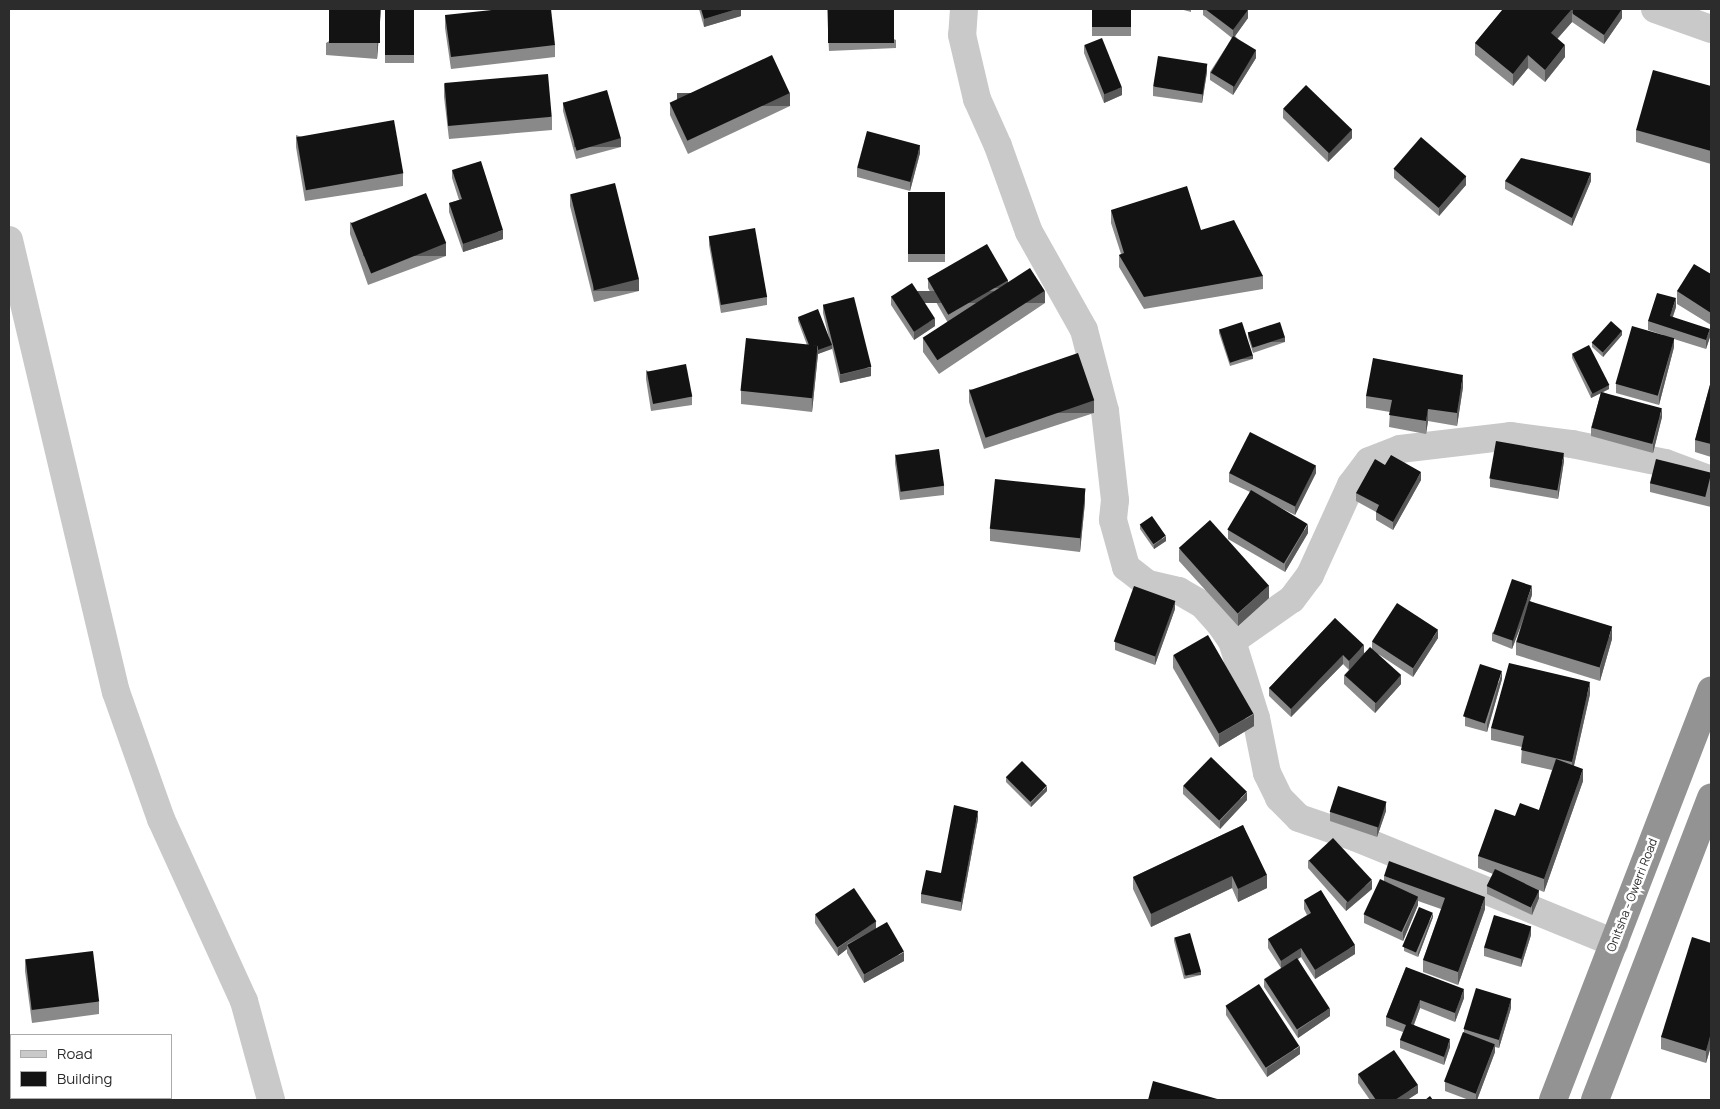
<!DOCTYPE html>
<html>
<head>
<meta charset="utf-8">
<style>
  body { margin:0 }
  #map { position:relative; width:1720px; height:1109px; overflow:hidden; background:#fff; font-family:Manrope,sans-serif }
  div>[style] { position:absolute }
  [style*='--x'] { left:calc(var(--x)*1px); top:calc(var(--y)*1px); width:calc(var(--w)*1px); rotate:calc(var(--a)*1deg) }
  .minor>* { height:28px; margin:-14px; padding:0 14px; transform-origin:14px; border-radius:14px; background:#c9c9c9 }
  .highway>* { height:28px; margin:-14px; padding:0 14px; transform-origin:14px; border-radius:14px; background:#939393 }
  .wall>* { inset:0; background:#898989; transform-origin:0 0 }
  .shaded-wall>* { inset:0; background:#5a5a5a; transform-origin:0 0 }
  .building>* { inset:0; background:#131313; transform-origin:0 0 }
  span { translate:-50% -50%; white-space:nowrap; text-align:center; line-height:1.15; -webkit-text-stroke:5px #fff; paint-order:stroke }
  .street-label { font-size:12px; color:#2c2c2c }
  .frame { position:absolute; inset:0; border:10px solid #2c2c2c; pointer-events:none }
  .legend { position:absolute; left:10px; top:1034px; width:162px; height:65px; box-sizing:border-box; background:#fff; border:1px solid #ababab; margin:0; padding:6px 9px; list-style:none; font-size:15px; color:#2c2c2c }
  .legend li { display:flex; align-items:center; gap:10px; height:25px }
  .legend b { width:25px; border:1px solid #ababab }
</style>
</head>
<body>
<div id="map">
  <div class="minor">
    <i style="--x:964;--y:9;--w:26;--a:94"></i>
    <i style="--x:962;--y:35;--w:66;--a:76.8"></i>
    <i style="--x:977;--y:99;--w:51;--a:65.9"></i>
    <i style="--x:998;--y:146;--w:91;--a:70.2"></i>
    <i style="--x:1029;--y:232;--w:112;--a:60.7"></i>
    <i style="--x:1084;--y:330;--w:84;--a:75.5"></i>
    <i style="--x:1105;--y:411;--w:90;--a:83.6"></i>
    <i style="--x:1115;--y:500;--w:20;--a:96"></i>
    <i style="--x:1113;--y:520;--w:49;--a:74.5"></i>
    <i style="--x:1126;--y:567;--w:28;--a:38"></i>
    <i style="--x:1148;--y:584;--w:32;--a:13"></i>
    <i style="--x:1179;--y:591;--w:28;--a:30"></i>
    <i style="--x:1203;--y:605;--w:25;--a:48"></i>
    <i style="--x:1220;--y:624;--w:21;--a:55"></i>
    <i style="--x:1232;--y:641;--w:81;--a:72.7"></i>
    <i style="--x:1256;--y:718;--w:56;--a:78.7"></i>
    <i style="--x:1267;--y:773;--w:28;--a:64"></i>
    <i style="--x:1279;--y:798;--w:28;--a:45"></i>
    <i style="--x:1299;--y:818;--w:61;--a:19"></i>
    <i style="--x:1357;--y:838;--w:278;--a:22.2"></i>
    <i style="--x:1655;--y:9;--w:59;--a:19.7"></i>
    <i style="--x:9;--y:240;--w:464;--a:76.7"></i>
    <i style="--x:116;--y:692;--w:135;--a:70.5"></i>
    <i style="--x:161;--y:819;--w:200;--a:65.5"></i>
    <i style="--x:244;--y:1001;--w:103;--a:74.7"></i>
    <i style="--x:1232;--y:641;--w:73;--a:-35"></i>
    <i style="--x:1292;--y:599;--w:30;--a:-53"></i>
    <i style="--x:1310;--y:575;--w:99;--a:-65.5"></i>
    <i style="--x:1351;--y:485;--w:30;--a:-53"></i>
    <i style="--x:1369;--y:461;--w:33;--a:-21"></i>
    <i style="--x:1400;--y:449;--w:111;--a:-6.7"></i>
    <i style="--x:1510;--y:436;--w:63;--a:7.4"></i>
    <i style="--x:1572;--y:444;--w:95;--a:11.5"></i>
    <i style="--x:1665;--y:463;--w:49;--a:20.3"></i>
  </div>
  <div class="highway">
    <i style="--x:1553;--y:1100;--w:439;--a:-68.9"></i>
    <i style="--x:1595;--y:1100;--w:324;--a:-69"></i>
  </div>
  <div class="wall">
    <i style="clip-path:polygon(381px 9px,377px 59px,326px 55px,326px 43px)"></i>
    <i style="left:385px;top:9px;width:29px;height:54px"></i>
    <i style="clip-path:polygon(699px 9px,741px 9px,741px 16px,704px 27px)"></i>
    <i style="clip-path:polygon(827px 9px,896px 40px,896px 48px,829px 51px)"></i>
    <i style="left:1092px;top:9px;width:39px;height:27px"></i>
    <i style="clip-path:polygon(1180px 9px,1191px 9px,1191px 12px)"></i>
    <i style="clip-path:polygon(1203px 9px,1247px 9px,1248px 18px,1235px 36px,1256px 58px,1233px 95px,1210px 80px,1210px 72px,1232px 38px,1203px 15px)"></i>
    <i style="clip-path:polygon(1503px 9px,1621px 9px,1622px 18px,1604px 44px,1572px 22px,1557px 39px,1565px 57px,1545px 82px,1528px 68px,1513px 86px,1475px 55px,1475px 43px)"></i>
    <i style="clip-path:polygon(445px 15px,555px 45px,555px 57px,451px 69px,445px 28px)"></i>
    <i style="clip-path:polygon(1084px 45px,1122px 95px,1104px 103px,1084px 53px)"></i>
    <i style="clip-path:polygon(1207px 72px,1202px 103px,1153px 96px,1153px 87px)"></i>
    <i style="clip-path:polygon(444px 84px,552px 117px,552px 130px,449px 139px,444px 97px)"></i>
    <i style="clip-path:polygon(1711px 86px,1711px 164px,1636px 142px,1636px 130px)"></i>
    <i style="clip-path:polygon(563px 102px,621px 147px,576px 159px,563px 111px)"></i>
    <i style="clip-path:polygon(670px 103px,790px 106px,688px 154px,670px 115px)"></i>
    <i style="clip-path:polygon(1283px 109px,1352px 138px,1328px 162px,1283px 118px)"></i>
    <i style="clip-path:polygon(296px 135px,403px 173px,403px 186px,305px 201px,296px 147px)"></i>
    <i style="clip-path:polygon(920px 153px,910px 191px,857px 177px,857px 168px)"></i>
    <i style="clip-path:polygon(1394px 169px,1466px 185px,1439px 216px,1394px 178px)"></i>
    <i style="clip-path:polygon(452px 170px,503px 239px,463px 252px,449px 212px,449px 203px,459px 200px,452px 178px)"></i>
    <i style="clip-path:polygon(1505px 181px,1591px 181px,1572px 226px,1505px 189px)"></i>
    <i style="left:908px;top:192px;width:37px;height:70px"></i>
    <i style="clip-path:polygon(570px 194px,639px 291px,594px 302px,570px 206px)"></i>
    <i style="clip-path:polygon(1111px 210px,1201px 230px,1263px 276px,1263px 289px,1144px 309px,1119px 267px,1119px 255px,1121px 254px,1111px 223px)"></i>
    <i style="clip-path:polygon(350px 222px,446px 256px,368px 285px,350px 234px)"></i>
    <i style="clip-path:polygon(709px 236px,767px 297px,767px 305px,721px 313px,709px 245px)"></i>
    <i style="clip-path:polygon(1711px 274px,1711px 325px,1677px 304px,1677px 291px)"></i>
    <i style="clip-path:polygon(928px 280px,1008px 283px,1045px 303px,939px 374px,923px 352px,923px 339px,948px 323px,928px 288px)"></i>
    <i style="clip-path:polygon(891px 296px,935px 326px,914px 340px,891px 305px)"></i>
    <i style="clip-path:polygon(823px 304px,871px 376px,840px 383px,832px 348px,818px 354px,812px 412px,741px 404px,741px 391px,807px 345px,798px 321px,798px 317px,829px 338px,823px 313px)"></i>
    <i style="clip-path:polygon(1676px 307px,1673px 317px,1710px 337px,1706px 349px,1674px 339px,1674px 347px,1659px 405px,1616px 393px,1616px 384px,1663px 335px,1648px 330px,1648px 321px)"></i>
    <i style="clip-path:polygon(1219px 329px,1253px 359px,1230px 366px,1219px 333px)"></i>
    <i style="clip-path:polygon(1248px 332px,1285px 342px,1253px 353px,1248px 337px)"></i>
    <i style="clip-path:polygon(1622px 335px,1603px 357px,1592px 347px,1592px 343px)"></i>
    <i style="clip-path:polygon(1572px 354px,1609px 389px,1603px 392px,1662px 417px,1653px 453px,1591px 436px,1591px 428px,1601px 393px,1591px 398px,1572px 358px)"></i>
    <i style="clip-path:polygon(646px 370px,692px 396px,692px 405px,651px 411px,646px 379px)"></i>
    <i style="clip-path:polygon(1711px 381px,1711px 457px,1695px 452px,1695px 440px)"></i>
    <i style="clip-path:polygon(1463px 387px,1457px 426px,1428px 421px,1426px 434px,1389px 427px,1390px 412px,1366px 408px,1366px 396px)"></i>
    <i style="clip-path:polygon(969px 389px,1094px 413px,984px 449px,969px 402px)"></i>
    <i style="clip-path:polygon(895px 454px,944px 486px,944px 495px,900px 500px,895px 463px)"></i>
    <i style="clip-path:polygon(1564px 461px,1558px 499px,1490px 487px,1490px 479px)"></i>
    <i style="clip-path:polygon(1385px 465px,1421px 480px,1393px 530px,1376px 520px,1376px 512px,1356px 501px,1356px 493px)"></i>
    <i style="clip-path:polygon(1229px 473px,1316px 473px,1295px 515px,1275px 505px,1308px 533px,1285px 572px,1228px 539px,1228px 530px,1250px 492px,1229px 482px)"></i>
    <i style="clip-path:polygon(1711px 473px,1711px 507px,1650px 492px,1650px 483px)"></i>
    <i style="clip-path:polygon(1085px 502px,1080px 552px,990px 541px,990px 529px)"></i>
    <i style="clip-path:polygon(1140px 525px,1166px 541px,1154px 549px,1140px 529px)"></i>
    <i style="clip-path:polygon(1179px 549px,1269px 598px,1238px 626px,1179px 561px)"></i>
    <i style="clip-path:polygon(1532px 595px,1530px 601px,1612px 639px,1600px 681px,1516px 655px,1516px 642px,1521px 626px,1512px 649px,1492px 641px,1492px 633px)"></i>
    <i style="clip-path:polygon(1175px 609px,1155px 665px,1115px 650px,1115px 642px)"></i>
    <i style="clip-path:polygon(1335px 618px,1364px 653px,1372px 649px,1372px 642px,1438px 638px,1413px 677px,1378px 654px,1401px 684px,1375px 713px,1344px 684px,1344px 675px,1349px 670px,1343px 664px,1291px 717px,1269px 696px,1269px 688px)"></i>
    <i style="clip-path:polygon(1173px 655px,1254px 726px,1219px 747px,1173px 668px)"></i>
    <i style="clip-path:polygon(1502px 679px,1487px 732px,1465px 726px,1465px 717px)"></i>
    <i style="clip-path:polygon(1590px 694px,1574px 766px,1583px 781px,1544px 892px,1539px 890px,1539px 898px,1532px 915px,1487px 894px,1487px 886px,1493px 874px,1478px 868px,1478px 856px,1515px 816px,1539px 810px,1552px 770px,1521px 763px,1522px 747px,1491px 740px,1491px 728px)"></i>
    <i style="clip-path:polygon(1006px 778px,1047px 791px,1031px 807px,1006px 782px)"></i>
    <i style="clip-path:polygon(1183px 786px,1247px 800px,1220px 829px,1183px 794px)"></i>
    <i style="clip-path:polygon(1386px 811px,1377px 837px,1330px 821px,1330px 812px)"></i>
    <i style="clip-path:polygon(978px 819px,961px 911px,921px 903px,921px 894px,941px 873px)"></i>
    <i style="clip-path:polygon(1243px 825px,1267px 888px,1238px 902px,1232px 888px,1151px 927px,1133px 889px,1133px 877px)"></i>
    <i style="clip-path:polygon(1308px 860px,1372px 889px,1346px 911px,1308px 868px)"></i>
    <i style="clip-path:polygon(1384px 876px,1485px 909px,1458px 985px,1423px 972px,1423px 960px,1441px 909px,1418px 901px,1418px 905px,1403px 941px,1364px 923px,1364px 915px,1384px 881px)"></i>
    <i style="clip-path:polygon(1304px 900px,1355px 954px,1315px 979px,1301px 957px,1298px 959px,1330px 1016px,1298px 1038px,1264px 987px,1264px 979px,1281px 968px,1268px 948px,1268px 939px,1307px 915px,1304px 909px)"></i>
    <i style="clip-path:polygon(815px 915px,876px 928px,904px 961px,864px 983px,847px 953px,847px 949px,838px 956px,815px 923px)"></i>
    <i style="clip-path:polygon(1433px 917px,1418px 957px,1404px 951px,1404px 947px)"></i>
    <i style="clip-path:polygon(1531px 935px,1521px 967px,1484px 956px,1484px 947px)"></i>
    <i style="clip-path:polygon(1174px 937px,1201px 975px,1184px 979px,1174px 941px)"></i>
    <i style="clip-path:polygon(1711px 943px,1711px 1046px,1706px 1063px,1661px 1049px,1661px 1037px)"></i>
    <i style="clip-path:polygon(25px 959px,99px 1002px,99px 1014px,32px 1023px,25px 971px)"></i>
    <i style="clip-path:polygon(1406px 967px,1464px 998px,1455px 1022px,1420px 1008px,1414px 1025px,1450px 1047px,1444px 1065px,1400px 1048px,1400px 1040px,1403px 1032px,1386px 1026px,1386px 1017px)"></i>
    <i style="clip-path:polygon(1226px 1006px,1300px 1054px,1267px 1077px,1226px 1015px)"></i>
    <i style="clip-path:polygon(1511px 1008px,1499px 1048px,1495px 1047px,1495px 1052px,1477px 1100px,1469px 1100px,1445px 1091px,1445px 1082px,1464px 1033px,1464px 1029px)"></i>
    <i style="clip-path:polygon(1358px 1074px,1418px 1093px,1407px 1100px,1370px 1100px,1358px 1083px)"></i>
  </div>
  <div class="shaded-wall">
    <i style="clip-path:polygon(380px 9px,381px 9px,377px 59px,377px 47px)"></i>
    <i style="clip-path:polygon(737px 9px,741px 9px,741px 16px,704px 27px,704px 19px)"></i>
    <i style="clip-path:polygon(1572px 9px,1573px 9px,1573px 14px,1572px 13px,1572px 22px,1551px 46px,1551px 33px)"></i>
    <i style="clip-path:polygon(1622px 9px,1622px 18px,1604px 44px,1604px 35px)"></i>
    <i style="clip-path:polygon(1248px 10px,1248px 18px,1233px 39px,1233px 30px)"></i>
    <i style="clip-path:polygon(1565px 45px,1565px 57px,1545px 82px,1545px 70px)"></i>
    <i style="clip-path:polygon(1256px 50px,1256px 58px,1233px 95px,1233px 86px)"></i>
    <i style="clip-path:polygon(1528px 55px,1528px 68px,1513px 86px,1513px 74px)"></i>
    <i style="clip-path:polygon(1207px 64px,1207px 72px,1202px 103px,1202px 95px)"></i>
    <i style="clip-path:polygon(1122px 87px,1122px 95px,1104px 103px,1104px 94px)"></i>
    <i style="left:790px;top:93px;width:13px;height:113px;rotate:90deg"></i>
    <i style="clip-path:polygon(1352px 129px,1352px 138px,1328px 162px,1328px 153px)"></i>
    <i style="left:621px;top:138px;width:9px;height:47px;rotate:90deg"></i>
    <i style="clip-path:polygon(920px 145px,920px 153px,910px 191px,910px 183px)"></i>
    <i style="clip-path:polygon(1591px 173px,1591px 181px,1572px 226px,1572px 218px)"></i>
    <i style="clip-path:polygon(1466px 176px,1466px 185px,1439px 216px,1439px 208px)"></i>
    <i style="clip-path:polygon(503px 230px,503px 239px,463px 252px,463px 244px)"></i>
    <i style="left:446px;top:243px;width:13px;height:83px;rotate:90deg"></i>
    <i style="left:639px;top:279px;width:12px;height:46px;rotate:90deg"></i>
    <i style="left:1008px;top:280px;width:8px;height:69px;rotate:90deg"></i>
    <i style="left:1045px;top:291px;width:12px;height:128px;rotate:90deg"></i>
    <i style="clip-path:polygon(1676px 298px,1676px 307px,1670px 324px,1670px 316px)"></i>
    <i style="clip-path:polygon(935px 318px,935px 326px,914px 340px,914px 331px)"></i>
    <i style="clip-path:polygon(1710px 329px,1710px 337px,1706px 349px,1706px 340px)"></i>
    <i style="clip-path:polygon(1622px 331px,1622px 335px,1603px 357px,1603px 353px)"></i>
    <i style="left:1285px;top:337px;width:5px;height:34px;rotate:90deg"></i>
    <i style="clip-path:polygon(1674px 338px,1674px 347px,1659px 405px,1659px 396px)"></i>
    <i style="clip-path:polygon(832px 345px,832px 349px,818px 354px,812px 412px,811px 352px)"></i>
    <i style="left:1253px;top:355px;width:4px;height:24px;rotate:90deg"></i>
    <i style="clip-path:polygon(871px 367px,871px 376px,840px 383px,840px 375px)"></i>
    <i style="clip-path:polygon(1463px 375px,1463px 387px,1457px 426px,1457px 413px)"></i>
    <i style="clip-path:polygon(1609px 385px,1609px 389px,1591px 398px,1591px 394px)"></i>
    <i style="left:1094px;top:400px;width:13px;height:116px;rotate:90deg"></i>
    <i style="clip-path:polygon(1662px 408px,1662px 417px,1653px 453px,1653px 444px)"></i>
    <i style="clip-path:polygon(1428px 409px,1428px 421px,1426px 434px,1426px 421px)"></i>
    <i style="clip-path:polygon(1564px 453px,1564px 461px,1558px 499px,1558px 491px)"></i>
    <i style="clip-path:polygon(1316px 465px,1316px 473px,1295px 515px,1295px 506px)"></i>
    <i style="clip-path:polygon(1421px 472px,1421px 480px,1393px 530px,1393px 522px)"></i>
    <i style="clip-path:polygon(1085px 489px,1085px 502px,1080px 552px,1080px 539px)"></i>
    <i style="clip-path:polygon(1308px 524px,1308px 533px,1285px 572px,1285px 564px)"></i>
    <i style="clip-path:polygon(1166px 536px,1166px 541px,1154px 549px,1154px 545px)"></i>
    <i style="clip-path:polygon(1269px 585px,1269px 598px,1238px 626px,1238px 614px)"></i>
    <i style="clip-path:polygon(1532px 586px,1532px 595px,1512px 649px,1512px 641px)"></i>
    <i style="clip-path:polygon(1175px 601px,1175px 609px,1155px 665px,1155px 656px)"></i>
    <i style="clip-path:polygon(1612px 627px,1612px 639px,1600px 681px,1600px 668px)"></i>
    <i style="clip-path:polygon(1438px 630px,1438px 638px,1413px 677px,1413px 669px)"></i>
    <i style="clip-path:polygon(1364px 645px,1364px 654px,1349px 670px,1349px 661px)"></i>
    <i style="clip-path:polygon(1343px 655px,1343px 664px,1291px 717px,1291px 709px)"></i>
    <i style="clip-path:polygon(1502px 671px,1502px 679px,1487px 732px,1487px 724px)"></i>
    <i style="clip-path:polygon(1401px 675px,1401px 684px,1375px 713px,1375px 704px)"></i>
    <i style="clip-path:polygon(1590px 682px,1590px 694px,1572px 774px,1572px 762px)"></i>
    <i style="clip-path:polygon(1254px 714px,1254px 726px,1219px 747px,1219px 734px)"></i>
    <i style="clip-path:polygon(1583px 769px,1583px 781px,1544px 892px,1544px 879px)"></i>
    <i style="clip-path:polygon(1047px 786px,1047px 791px,1031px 807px,1031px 803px)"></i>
    <i style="clip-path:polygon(1247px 792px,1247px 800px,1220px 829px,1220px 821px)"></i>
    <i style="clip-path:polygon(1386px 802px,1386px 811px,1377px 837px,1377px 828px)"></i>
    <i style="clip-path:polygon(978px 811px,978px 819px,961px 911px,961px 902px)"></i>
    <i style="clip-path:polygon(1267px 875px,1267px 888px,1238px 902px,1238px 889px)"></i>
    <i style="clip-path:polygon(1232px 876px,1232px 888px,1151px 927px,1151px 914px)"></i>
    <i style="clip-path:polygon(1372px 880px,1372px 889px,1346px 911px,1346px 903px)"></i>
    <i style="clip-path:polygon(1539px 890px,1539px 898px,1532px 915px,1532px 906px)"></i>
    <i style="clip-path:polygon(1418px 897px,1418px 905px,1403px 941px,1403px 932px)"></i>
    <i style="clip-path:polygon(1485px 897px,1485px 909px,1458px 985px,1458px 972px)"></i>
    <i style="clip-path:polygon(1433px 913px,1433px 917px,1418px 957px,1418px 953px)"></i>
    <i style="clip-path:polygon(876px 921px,876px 929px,847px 944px,847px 949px,838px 956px,838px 948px)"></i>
    <i style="clip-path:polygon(1531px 926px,1531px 935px,1521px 967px,1521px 959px)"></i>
    <i style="clip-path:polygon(1355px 945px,1355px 954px,1315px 979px,1315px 970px)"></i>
    <i style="clip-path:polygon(1301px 948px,1301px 957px,1281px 969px,1281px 961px)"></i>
    <i style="clip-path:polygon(904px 952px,904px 961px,864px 983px,864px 975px)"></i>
    <i style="left:1201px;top:971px;width:4px;height:17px;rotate:90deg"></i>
    <i style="clip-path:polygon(1464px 989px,1464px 998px,1455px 1022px,1455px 1013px)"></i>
    <i style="clip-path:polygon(1511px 999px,1511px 1008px,1499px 1048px,1499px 1040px)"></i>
    <i style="clip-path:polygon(1420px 1000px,1420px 1008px,1411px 1032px,1411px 1024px)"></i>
    <i style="clip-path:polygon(1330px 1008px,1330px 1016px,1298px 1038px,1298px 1030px)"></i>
    <i style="clip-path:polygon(1711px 1033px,1711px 1046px,1706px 1063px,1706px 1051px)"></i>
    <i style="clip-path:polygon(1450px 1039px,1450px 1047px,1444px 1065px,1444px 1057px)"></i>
    <i style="clip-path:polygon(1495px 1044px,1495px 1052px,1477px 1100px,1476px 1100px,1476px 1094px)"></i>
    <i style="clip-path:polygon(1300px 1046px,1300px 1054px,1267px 1077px,1267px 1068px)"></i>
    <i style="clip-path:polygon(1418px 1085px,1418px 1093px,1407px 1100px,1395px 1100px)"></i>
  </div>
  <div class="building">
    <i style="left:329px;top:9px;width:51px;height:34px"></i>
    <i style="left:385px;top:9px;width:29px;height:46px"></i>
    <i style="clip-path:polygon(501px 9px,551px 9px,555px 45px,451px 57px,445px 15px)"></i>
    <i style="clip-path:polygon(701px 9px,737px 9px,704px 19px)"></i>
    <i style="left:828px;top:9px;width:66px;height:34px"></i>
    <i style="left:1092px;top:9px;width:39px;height:18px"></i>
    <i style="clip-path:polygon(1205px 9px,1247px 9px,1248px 10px,1233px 30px)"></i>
    <i style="clip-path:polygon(1503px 9px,1572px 9px,1551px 33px,1565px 45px,1545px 70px,1528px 55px,1513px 74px,1475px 43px)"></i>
    <i style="clip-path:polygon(1573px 9px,1622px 9px,1604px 35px,1573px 14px)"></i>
    <i style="left:1233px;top:36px;width:27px;height:43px;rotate:31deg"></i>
    <i style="left:1102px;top:38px;width:53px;height:19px;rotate:68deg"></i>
    <i style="left:772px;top:55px;width:42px;height:113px;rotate:65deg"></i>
    <i style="left:1158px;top:56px;width:50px;height:31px;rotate:9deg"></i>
    <i style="clip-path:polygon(1653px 70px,1711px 86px,1711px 151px,1636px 130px)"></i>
    <i style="left:548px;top:74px;width:43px;height:104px;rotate:85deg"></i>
    <i style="left:1306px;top:85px;width:64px;height:33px;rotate:44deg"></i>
    <i style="left:607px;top:90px;width:50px;height:46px;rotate:74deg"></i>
    <i style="left:394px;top:120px;width:54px;height:99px;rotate:80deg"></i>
    <i style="left:867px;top:131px;width:55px;height:38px;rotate:15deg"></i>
    <i style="left:1421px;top:137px;width:60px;height:42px;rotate:41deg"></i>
    <i style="clip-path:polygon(1521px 158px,1591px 173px,1572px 218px,1505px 181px)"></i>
    <i style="clip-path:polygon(481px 161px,503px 230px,463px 244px,449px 203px,462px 199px,452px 170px)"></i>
    <i style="left:615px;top:183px;width:99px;height:46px;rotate:76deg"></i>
    <i style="clip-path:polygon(1187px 186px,1201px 230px,1234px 220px,1263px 276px,1144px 297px,1119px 255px,1124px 253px,1111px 210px)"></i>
    <i style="left:908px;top:192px;width:37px;height:62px"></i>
    <i style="left:426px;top:193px;width:54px;height:81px;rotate:68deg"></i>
    <i style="left:755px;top:228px;width:70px;height:47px;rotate:80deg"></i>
    <i style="left:987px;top:244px;width:42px;height:69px;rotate:60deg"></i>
    <i style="clip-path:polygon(1694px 264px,1711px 274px,1711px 313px,1677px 291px)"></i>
    <i style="left:1030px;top:268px;width:27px;height:128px;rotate:57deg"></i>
    <i style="left:912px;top:283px;width:42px;height:25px;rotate:57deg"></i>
    <i style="clip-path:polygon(1657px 293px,1676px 298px,1670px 316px,1710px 329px,1706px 340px,1648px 321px)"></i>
    <i style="left:854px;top:297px;width:72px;height:32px;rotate:76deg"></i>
    <i style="clip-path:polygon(818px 309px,832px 345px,818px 350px,818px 346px,809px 345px,798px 317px)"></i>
    <i style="left:1611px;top:321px;width:15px;height:29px;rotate:42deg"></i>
    <i style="left:1242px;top:322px;width:35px;height:24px;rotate:72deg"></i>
    <i style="left:1280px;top:322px;width:16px;height:34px;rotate:72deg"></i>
    <i style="left:1632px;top:326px;width:44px;height:60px;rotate:16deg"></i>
    <i style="left:746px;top:338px;width:72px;height:53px;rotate:6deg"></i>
    <i style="left:1589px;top:345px;width:45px;height:19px;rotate:63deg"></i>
    <i style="left:1078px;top:353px;width:50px;height:115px;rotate:71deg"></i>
    <i style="clip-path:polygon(1373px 358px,1463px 375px,1457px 413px,1428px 409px,1426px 421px,1389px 415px,1392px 400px,1366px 396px)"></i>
    <i style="left:686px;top:364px;width:33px;height:40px;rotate:79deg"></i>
    <i style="clip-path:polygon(1711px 381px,1711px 444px,1695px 440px)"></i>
    <i style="left:1601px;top:392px;width:63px;height:37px;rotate:15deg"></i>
    <i style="left:1250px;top:432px;width:74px;height:46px;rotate:27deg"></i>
    <i style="left:1496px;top:441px;width:69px;height:38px;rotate:10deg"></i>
    <i style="left:939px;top:449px;width:37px;height:44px;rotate:82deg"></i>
    <i style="clip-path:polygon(1391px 455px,1421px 472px,1393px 522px,1376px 512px,1379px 505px,1356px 493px,1375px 459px,1385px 465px)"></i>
    <i style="left:1656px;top:459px;width:57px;height:25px;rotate:14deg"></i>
    <i style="left:995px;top:479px;width:91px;height:50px;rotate:6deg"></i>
    <i style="left:1251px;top:490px;width:66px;height:46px;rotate:31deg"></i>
    <i style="left:1152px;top:516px;width:24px;height:15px;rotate:55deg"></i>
    <i style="left:1210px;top:520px;width:88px;height:42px;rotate:48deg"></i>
    <i style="left:1512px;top:579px;width:21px;height:58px;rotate:19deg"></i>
    <i style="left:1134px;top:586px;width:44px;height:59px;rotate:20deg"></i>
    <i style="left:1529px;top:601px;width:87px;height:43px;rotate:17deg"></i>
    <i style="left:1397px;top:603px;width:49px;height:46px;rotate:33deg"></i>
    <i style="clip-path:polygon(1335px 618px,1364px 645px,1349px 661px,1343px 655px,1291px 709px,1269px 688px)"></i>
    <i style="left:1208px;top:635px;width:91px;height:40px;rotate:60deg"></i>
    <i style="left:1370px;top:647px;width:42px;height:38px;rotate:42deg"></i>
    <i style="clip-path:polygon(1509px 663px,1590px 682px,1572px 762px,1521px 750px,1524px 736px,1491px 728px)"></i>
    <i style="left:1480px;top:664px;width:23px;height:55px;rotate:18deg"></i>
    <i style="left:1211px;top:757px;width:50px;height:40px;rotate:44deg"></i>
    <i style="clip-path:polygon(1556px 759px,1583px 769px,1544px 879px,1478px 856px,1495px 809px,1515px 816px,1520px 803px,1539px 810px)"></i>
    <i style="left:1022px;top:761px;width:35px;height:23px;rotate:45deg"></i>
    <i style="left:1338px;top:786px;width:51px;height:27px;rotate:18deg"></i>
    <i style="clip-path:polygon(954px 805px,978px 811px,961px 902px,921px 894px,926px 870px,941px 873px)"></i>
    <i style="clip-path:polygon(1243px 825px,1267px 875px,1238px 889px,1232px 876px,1151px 914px,1133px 877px)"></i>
    <i style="left:1333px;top:838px;width:57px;height:33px;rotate:47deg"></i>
    <i style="clip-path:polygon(1389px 861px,1485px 897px,1458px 972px,1423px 960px,1445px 898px,1384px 876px)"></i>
    <i style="left:1495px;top:869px;width:49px;height:19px;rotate:26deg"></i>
    <i style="left:1380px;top:879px;width:42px;height:39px;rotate:25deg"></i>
    <i style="left:854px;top:888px;width:40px;height:47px;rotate:56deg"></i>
    <i style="clip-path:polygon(1321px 890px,1355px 945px,1315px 970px,1301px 948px,1281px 961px,1268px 939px,1311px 913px,1304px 900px)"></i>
    <i style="left:1419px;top:907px;width:15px;height:43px;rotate:23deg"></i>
    <i style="left:1494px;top:915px;width:39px;height:34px;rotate:17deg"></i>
    <i style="left:887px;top:922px;width:34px;height:46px;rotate:60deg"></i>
    <i style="left:1190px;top:933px;width:40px;height:16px;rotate:74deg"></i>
    <i style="clip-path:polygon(1692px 937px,1711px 943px,1711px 1033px,1706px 1051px,1661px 1037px)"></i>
    <i style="left:93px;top:951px;width:51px;height:68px;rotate:83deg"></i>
    <i style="left:1297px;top:958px;width:60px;height:39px;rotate:57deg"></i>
    <i style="clip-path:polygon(1406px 967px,1464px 989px,1455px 1013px,1420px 1000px,1411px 1024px,1450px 1039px,1444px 1057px,1400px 1040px,1406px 1025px,1386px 1017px)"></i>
    <i style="left:1259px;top:984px;width:74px;height:40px;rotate:57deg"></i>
    <i style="left:1476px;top:988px;width:37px;height:43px;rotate:17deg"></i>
    <i style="left:1463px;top:1032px;width:34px;height:53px;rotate:21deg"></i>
    <i style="clip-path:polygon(1394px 1050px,1418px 1085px,1395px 1100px,1376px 1100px,1358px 1074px)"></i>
    <i style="clip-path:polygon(1153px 1081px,1221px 1100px,1148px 1100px)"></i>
    <i style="clip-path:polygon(1430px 1096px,1433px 1100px,1425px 1100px)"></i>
  </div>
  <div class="street-label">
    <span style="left:1632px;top:895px;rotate:-69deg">Onitsha - Owerri Road</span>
  </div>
  <div class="frame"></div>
  <ul class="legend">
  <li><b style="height:6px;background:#c9c9c9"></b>Road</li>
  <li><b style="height:14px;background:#131313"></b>Building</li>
  </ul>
</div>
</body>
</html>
